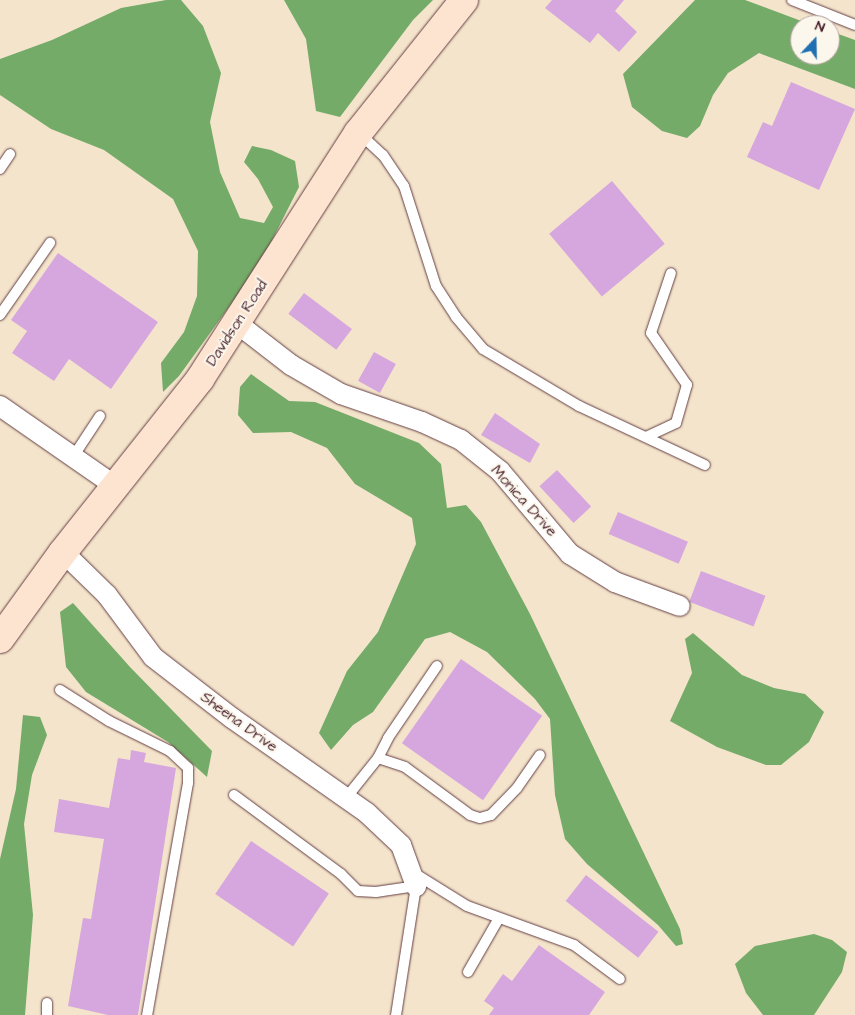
<!DOCTYPE html>
<html>
<head>
<meta charset="utf-8">
<style>
  body { margin:0 }
  #map { position:relative; width:855px; height:1015px; overflow:hidden; background:#f4e4cb; font-family:"Architects Daughter",sans-serif }
  div>[style] { position:absolute }
  [style*='--x'] { left:calc(var(--x)*1px); top:calc(var(--y)*1px); width:calc(var(--w)*1px); rotate:calc(var(--a)*1deg) }
  .forest>* { inset:0; background:#74ab68 }
  .building>* { inset:0; background:#d6a7de; transform-origin:0 0 }
  .roads { filter:drop-shadow(0 0 1px #643d43) drop-shadow(0 0 1px #643d43) }
  .lane>* { height:10px; margin:-5px; padding:0 5px; transform-origin:5px; border-radius:5px; background:#fff }
  .street>* { height:20px; margin:-10px; padding:0 10px; transform-origin:10px; border-radius:10px; background:#fff }
  .secondary>* { height:28px; margin:-14px; padding:0 14px; transform-origin:14px; border-radius:14px; background:#fde4d0 }
  span { translate:-50% -50%; white-space:nowrap; text-align:center; line-height:1.15; -webkit-text-stroke:4px #fbf7ec; paint-order:stroke }
  .street-label { font-size:15px; color:#4a1f2b }
  .north { position:absolute; left:790px; top:15px; width:50px; height:50px; box-sizing:border-box; background:#fbf7ec; border:1px solid #b4a19f; border-radius:50%; rotate:21deg; font-size:14px; font-weight:700; line-height:20px; text-align:center; color:#4a1f2b }
  .north::after { content:''; display:block; margin:auto; width:18px; height:22px; background:#1f6fb2; clip-path:polygon(50% 0,100% 100%,50% 72%,0 100%) }
</style>
</head>
<body>
<div id="map">
  <div class="forest">
    <i style="clip-path:polygon(166px 0,181px 0,203px 26px,221px 73px,210px 122px,220px 172px,240px 218px,264px 223px,273px 207px,258px 179px,244px 162px,252px 146px,271px 150px,295px 161px,299px 187px,260px 264px,179px 376px,163px 392px,161px 363px,184px 332px,197px 296px,198px 251px,173px 199px,104px 150px,51px 129px,0 95px,0 59px,52px 40px,121px 8px)"></i>
    <i style="clip-path:polygon(284px 0,433px 0,413px 20px,340px 117px,316px 111px,306px 39px)"></i>
    <i style="clip-path:polygon(695px 0,745px 0,812px 25px,800px 25px,800px 55px,830px 55px,830px 31px,855px 40px,855px 89px,759px 53px,728px 73px,713px 95px,700px 126px,687px 138px,662px 131px,632px 107px,623px 74px)"></i>
    <i style="clip-path:polygon(251px 374px,289px 401px,315px 402px,419px 443px,441px 464px,447px 508px,466px 505px,481px 522px,530px 614px,680px 929px,683px 944px,676px 946px,658px 925px,587px 864px,565px 839px,555px 795px,550px 719px,535px 699px,487px 652px,450px 632px,425px 639px,373px 712px,353px 725px,331px 750px,319px 733px,347px 671px,378px 632px,416px 544px,412px 518px,355px 484px,327px 448px,291px 432px,253px 433px,238px 415px,240px 387px)"></i>
    <i style="clip-path:polygon(73px 603px,130px 667px,212px 751px,207px 777px,168px 742px,86px 692px,66px 667px,60px 612px)"></i>
    <i style="clip-path:polygon(693px 633px,742px 675px,774px 688px,805px 694px,824px 712px,809px 742px,781px 765px,766px 765px,717px 747px,670px 721px,692px 673px,685px 639px)"></i>
    <i style="clip-path:polygon(23px 715px,40px 717px,47px 735px,32px 775px,24px 824px,33px 915px,25px 1015px,0 1015px,0 859px,16px 789px)"></i>
    <i style="clip-path:polygon(814px 934px,832px 940px,847px 952px,842px 972px,814px 1015px,763px 1015px,746px 993px,735px 964px,755px 946px)"></i>
  </div>
  <div class="building">
    <i style="clip-path:polygon(552px 0,624px 0,615px 11px,637px 32px,619px 52px,598px 33px,590px 43px,545px 8px)"></i>
    <i style="clip-path:polygon(791px 82px,855px 109px,819px 190px,747px 157px,763px 122px,772px 126px)"></i>
    <i style="left:612px;top:181px;width:82px;height:82px;rotate:50deg"></i>
    <i style="clip-path:polygon(58px 253px,158px 322px,111px 389px,69px 359px,54px 381px,12px 353px,27px 331px,11px 320px)"></i>
    <i style="left:304px;top:293px;width:60px;height:26px;rotate:37deg"></i>
    <i style="left:374px;top:352px;width:25px;height:33px;rotate:29deg"></i>
    <i style="clip-path:polygon(495px 413px,540px 444px,530px 463px,481px 435px)"></i>
    <i style="left:557px;top:470px;width:50px;height:24px;rotate:47deg"></i>
    <i style="left:618px;top:512px;width:76px;height:24px;rotate:23deg"></i>
    <i style="left:701px;top:571px;width:69px;height:33px;rotate:21deg"></i>
    <i style="left:461px;top:659px;width:99px;height:103px;rotate:35deg"></i>
    <i style="clip-path:polygon(131px 750px,146px 753px,144px 762px,176px 768px,138px 1015px,108px 1015px,68px 1006px,83px 918px,91px 919px,104px 839px,54px 832px,59px 799px,109px 808px,118px 758px,130px 760px)"></i>
    <i style="left:251px;top:841px;width:94px;height:64px;rotate:34deg"></i>
    <i style="left:586px;top:875px;width:92px;height:33px;rotate:38deg"></i>
    <i style="clip-path:polygon(539px 945px,605px 992px,589px 1015px,489px 1015px,494px 1008px,484px 1001px,503px 974px,512px 981px)"></i>
  </div>
  <div class="roads">
    <div class="lane">
      <i style="--x:792;--y:0;--w:68;--a:21.6"></i>
      <i style="--x:359;--y:133;--w:33;--a:43"></i>
      <i style="--x:383;--y:155;--w:37;--a:56"></i>
      <i style="--x:404;--y:186;--w:105;--a:72.3"></i>
      <i style="--x:436;--y:286;--w:37;--a:57"></i>
      <i style="--x:456;--y:317;--w:42;--a:49.8"></i>
      <i style="--x:483;--y:349;--w:112;--a:30.7"></i>
      <i style="--x:579;--y:406;--w:139;--a:25.1"></i>
      <i style="--x:0;--y:169;--w:18;--a:-56"></i>
      <i style="--x:0;--y:315;--w:88;--a:-55.2"></i>
      <i style="--x:646;--y:437;--w:33;--a:-25"></i>
      <i style="--x:676;--y:423;--w:40;--a:-74"></i>
      <i style="--x:687;--y:385;--w:63;--a:-124.7"></i>
      <i style="--x:651;--y:333;--w:63;--a:-71.6"></i>
      <i style="--x:73;--y:457;--w:49;--a:-56.6"></i>
      <i style="--x:60;--y:690;--w:58;--a:32.3"></i>
      <i style="--x:109;--y:721;--w:68;--a:26.2"></i>
      <i style="--x:170;--y:751;--w:25;--a:43"></i>
      <i style="--x:188;--y:768;--w:15;--a:90"></i>
      <i style="--x:188;--y:783;--w:236;--a:100"></i>
      <i style="--x:378;--y:758;--w:28;--a:18"></i>
      <i style="--x:405;--y:767;--w:81;--a:36.4"></i>
      <i style="--x:470;--y:815;--w:10;--a:17"></i>
      <i style="--x:480;--y:818;--w:11;--a:-15"></i>
      <i style="--x:491;--y:815;--w:37;--a:-46"></i>
      <i style="--x:517;--y:788;--w:40;--a:-55.1"></i>
      <i style="--x:234;--y:795;--w:133;--a:36.4"></i>
      <i style="--x:341;--y:874;--w:24;--a:45"></i>
      <i style="--x:358;--y:891;--w:18;--a:3"></i>
      <i style="--x:376;--y:892;--w:40;--a:-8.5"></i>
      <i style="--x:416;--y:886;--w:131;--a:98.8"></i>
      <i style="--x:346;--y:798;--w:51;--a:-51.3"></i>
      <i style="--x:378;--y:758;--w:22;--a:-63"></i>
      <i style="--x:388;--y:738;--w:87;--a:-55.8"></i>
      <i style="--x:414;--y:873;--w:62;--a:31.9"></i>
      <i style="--x:467;--y:906;--w:114;--a:20"></i>
      <i style="--x:574;--y:945;--w:57;--a:36.5"></i>
      <i style="--x:468;--y:972;--w:62;--a:-60.1"></i>
      <i style="--x:47;--y:1003;--w:12;--a:90"></i>
    </div>
    <div class="street">
      <i style="--x:238;--y:324;--w:67;--a:37.7"></i>
      <i style="--x:291;--y:365;--w:58;--a:30.1"></i>
      <i style="--x:341;--y:394;--w:86;--a:19.1"></i>
      <i style="--x:422;--y:422;--w:43;--a:24.8"></i>
      <i style="--x:461;--y:440;--w:50;--a:38.5"></i>
      <i style="--x:500;--y:471;--w:109;--a:49.9"></i>
      <i style="--x:570;--y:554;--w:53;--a:31.9"></i>
      <i style="--x:615;--y:582;--w:69;--a:20.3"></i>
      <i style="--x:0;--y:406;--w:140;--a:34.8"></i>
      <i style="--x:63;--y:552;--w:62;--a:44.3"></i>
      <i style="--x:107;--y:595;--w:77;--a:53.4"></i>
      <i style="--x:153;--y:657;--w:100;--a:37.7"></i>
      <i style="--x:232;--y:718;--w:165;--a:35.1"></i>
      <i style="--x:367;--y:813;--w:47;--a:43.3"></i>
      <i style="--x:401;--y:845;--w:44;--a:69.9"></i>
    </div>
    <div class="secondary">
      <i style="--x:0;--y:639;--w:107;--a:-54.1"></i>
      <i style="--x:63;--y:552;--w:221;--a:-51.6"></i>
      <i style="--x:200;--y:379;--w:292;--a:-57.3"></i>
      <i style="--x:358;--y:133;--w:170;--a:-51.4"></i>
    </div>
  </div>
  <div class="street-label">
    <span style="left:237px;top:323px;rotate:-57deg">Davidson Road</span>
    <span style="left:524px;top:501px;rotate:48deg">Monica Drive</span>
    <span style="left:239px;top:722px;rotate:36deg">Sheena Drive</span>
  </div>
  <div class="north">N</div>
</div>
</body>
</html>
